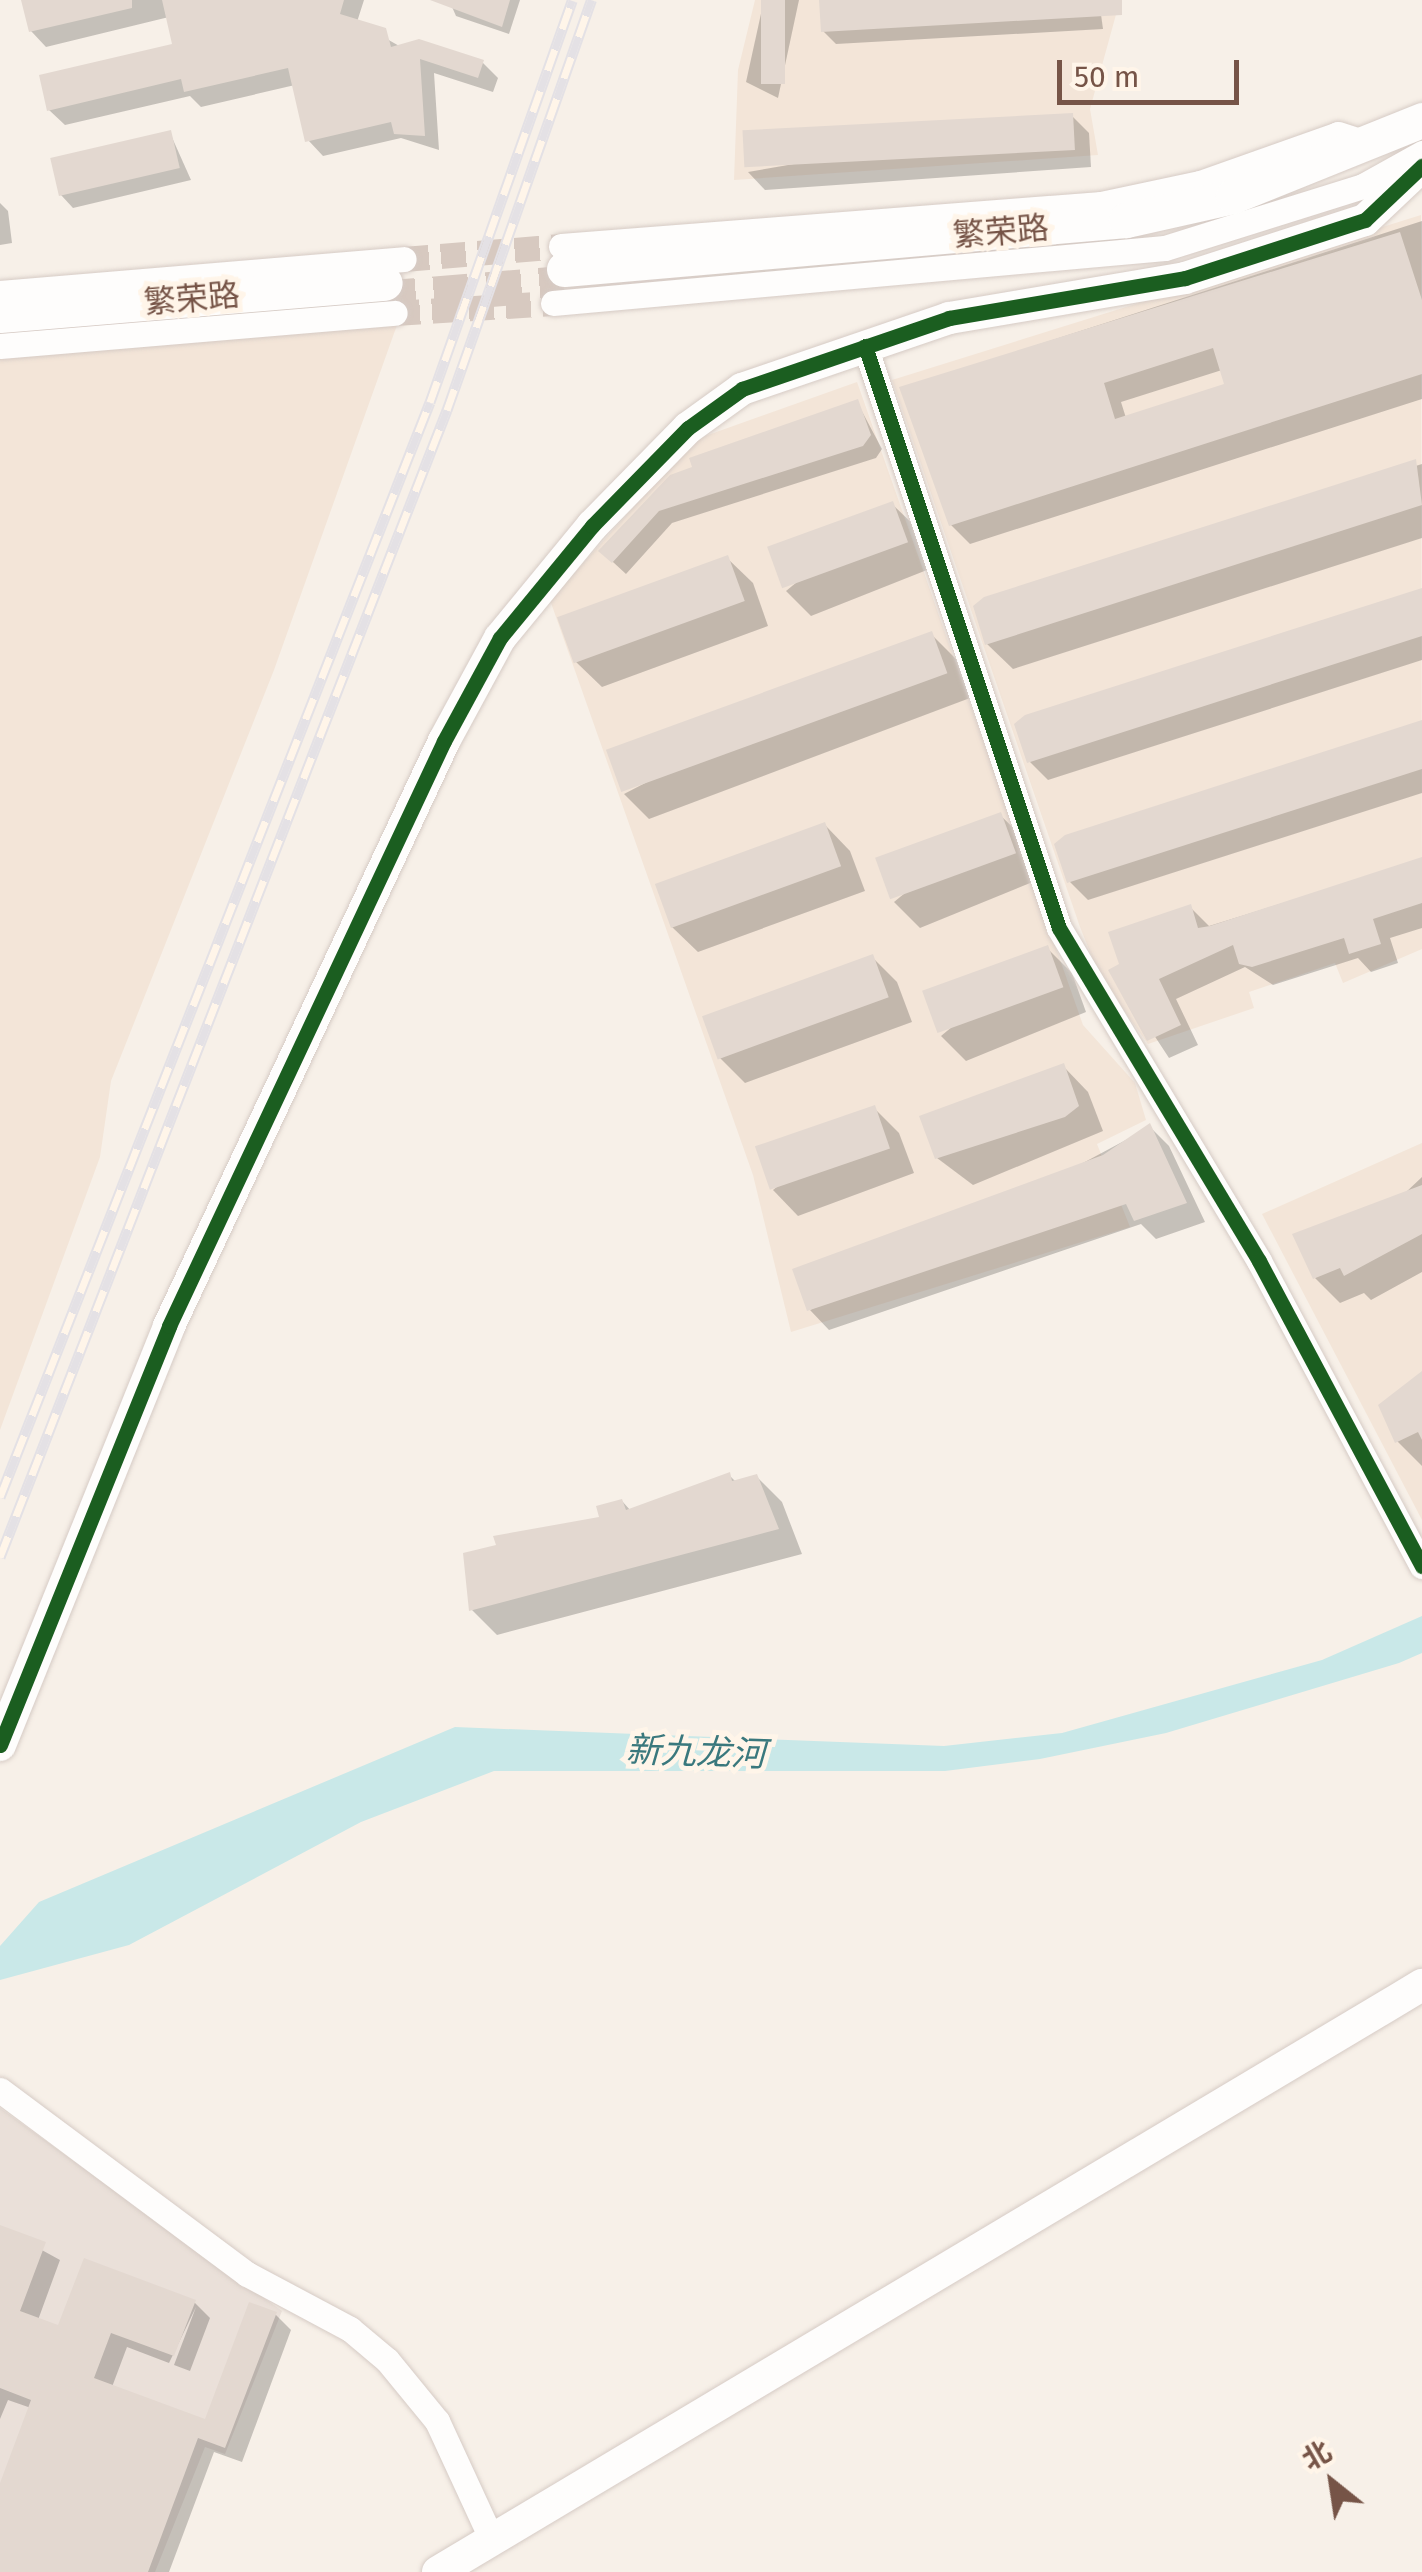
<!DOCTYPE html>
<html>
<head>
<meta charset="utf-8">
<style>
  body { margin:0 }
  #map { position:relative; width:1422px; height:2572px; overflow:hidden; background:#f7f0e8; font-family:"Fira Sans","Noto Sans SC",sans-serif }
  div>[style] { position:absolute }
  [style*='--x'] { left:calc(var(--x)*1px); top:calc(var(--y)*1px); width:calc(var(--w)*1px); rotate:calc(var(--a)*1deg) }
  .residential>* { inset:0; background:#f3e5d8 }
  .industrial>* { inset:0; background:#eae0d9 }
  .water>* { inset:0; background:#c9e8e8 }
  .shadow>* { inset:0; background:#0003 }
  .building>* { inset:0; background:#e3d8d0; transform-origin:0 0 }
  .minor-tunnel>* { height:25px; margin-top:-12.5px; transform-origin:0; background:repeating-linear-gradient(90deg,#d7c9c0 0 25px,transparent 0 37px) }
  .secondary-tunnel>* { height:35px; margin-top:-17.5px; transform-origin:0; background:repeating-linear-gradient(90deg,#d7c9c0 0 35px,transparent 0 53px) }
  .roads { filter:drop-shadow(0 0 2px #d6cbc5) drop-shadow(0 0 2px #d6cbc5) }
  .minor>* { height:25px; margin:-12.5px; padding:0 12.5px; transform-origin:12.5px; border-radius:12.5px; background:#fefdfc }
  .tertiary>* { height:32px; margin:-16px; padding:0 16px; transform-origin:16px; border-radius:16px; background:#fefdfc }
  .secondary>* { height:35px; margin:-17.5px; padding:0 17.5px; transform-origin:17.5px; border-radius:17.5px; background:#fefdfc }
  .rail>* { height:11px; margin-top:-5.5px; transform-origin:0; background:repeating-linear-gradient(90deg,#fff5e9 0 22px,#e4e1e5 0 44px); box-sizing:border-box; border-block:2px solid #e4e1e5 }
  .cycleway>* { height:15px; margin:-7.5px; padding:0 7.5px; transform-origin:7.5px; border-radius:7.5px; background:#1b5e20 }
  span { translate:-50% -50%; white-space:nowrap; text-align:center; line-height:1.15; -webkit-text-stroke:10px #fff5e9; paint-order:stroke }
  .street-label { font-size:32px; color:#765447 }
  .water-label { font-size:35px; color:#3a787d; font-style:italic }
  .north { position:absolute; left:1282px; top:2432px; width:100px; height:100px; -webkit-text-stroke:8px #fff5e9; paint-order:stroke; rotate:330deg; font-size:28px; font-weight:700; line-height:40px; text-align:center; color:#765447 }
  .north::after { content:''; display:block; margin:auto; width:35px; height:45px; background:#765447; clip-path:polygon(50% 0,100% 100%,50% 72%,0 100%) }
  .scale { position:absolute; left:1057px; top:60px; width:182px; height:45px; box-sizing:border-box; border:5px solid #765447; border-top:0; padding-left:12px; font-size:30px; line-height:35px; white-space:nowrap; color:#765447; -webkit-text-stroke:8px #fff5e9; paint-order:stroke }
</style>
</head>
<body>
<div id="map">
  <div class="residential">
    <i style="clip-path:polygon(755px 0,1120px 0,1090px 109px,1098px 155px,734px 180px,738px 70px)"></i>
    <i style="clip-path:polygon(1421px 215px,1422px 949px,1343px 983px,1335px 963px,1249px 992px,1254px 1008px,1148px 1044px,1100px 977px,1080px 927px,892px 380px)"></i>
    <i style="clip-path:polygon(397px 325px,274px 670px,111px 1081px,100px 1157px,0 1430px,0 356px)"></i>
    <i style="clip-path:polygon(857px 382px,1083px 1025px,1135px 1083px,1146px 1120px,1097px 1144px,1130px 1227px,791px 1332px,753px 1175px,550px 600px,694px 440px)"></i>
    <i style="clip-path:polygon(1422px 1143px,1422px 1520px,1262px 1214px)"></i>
  </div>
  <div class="industrial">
    <i style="clip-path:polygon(0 2108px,282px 2311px,225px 2454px,205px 2447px,155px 2572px,0 2572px)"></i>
  </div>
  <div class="water">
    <i style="clip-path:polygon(1422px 1616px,1422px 1653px,1399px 1663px,1166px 1733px,1040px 1759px,945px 1771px,494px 1771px,361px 1822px,129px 1945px,0 1980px,0 1946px,39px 1902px,455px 1727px,944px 1746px,1062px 1733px,1322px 1660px)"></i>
  </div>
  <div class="shadow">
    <i style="clip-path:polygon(24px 0,364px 0,357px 22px,401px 47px,482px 62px,498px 78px,493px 92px,434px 73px,439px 150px,401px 138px,323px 156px,308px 140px,295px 85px,201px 107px,190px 96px,65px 125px,49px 110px,175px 46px,169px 17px,46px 47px,31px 31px)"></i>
    <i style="clip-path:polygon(449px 0,520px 0,509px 34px,456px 16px)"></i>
    <i style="clip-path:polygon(764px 0,799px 0,778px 98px,746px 82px)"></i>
    <i style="clip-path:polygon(821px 0,1099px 0,1103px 29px,836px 44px,823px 31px)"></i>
    <i style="clip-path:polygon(1072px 116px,1089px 133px,1091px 167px,765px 190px,748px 172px)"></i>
    <i style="clip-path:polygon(170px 133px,191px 180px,73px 208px,61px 195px)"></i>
    <i style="clip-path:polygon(0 203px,8px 211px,12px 243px,0 245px)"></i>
    <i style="clip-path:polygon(evenodd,1422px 221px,1422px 399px,970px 544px,951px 525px,903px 388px,1422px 221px,1222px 370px,1227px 386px,1126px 418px,1121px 402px,1222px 370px)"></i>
    <i style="clip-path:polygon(857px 402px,882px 449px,876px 458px,672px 523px,626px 574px,601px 551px,671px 477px)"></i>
    <i style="clip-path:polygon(1422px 464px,1422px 538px,1013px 669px,987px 644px,985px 600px)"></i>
    <i style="clip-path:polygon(892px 504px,918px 529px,932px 568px,811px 616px,786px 591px)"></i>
    <i style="clip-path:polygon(727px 558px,753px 583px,768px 626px,602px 687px,576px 662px)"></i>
    <i style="clip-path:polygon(1422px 595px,1422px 660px,1048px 780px,1029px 761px)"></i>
    <i style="clip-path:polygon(931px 634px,956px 659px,970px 698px,649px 819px,624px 794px)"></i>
    <i style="clip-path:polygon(1422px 727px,1422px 793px,1088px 900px,1069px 881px)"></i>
    <i style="clip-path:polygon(1000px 815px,1026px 840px,1040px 879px,920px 928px,894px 902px)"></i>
    <i style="clip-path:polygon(825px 825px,850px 851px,865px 891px,698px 952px,672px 927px)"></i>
    <i style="clip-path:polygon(1422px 860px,1422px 928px,1390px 938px,1398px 963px,1371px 972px,1358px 958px,1273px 985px,1245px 967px,1176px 999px,1198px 1045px,1169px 1058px,1112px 971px,1190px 907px,1209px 926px)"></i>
    <i style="clip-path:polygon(1047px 948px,1072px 973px,1086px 1012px,966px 1061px,941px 1036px)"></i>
    <i style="clip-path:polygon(872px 957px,897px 982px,912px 1022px,745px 1083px,720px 1058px)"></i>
    <i style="clip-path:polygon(1063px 1066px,1088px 1092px,1103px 1131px,973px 1185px,937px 1158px)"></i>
    <i style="clip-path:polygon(874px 1108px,899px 1133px,914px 1173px,798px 1216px,773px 1190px)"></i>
    <i style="clip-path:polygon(1150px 1127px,1169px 1146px,1205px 1222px,1156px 1239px,1141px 1224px,829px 1330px,810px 1310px)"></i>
    <i style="clip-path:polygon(1422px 1177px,1422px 1272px,1371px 1300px,1364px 1293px,1340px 1303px,1315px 1278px)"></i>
    <i style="clip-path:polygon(1422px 1376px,1422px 1466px,1397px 1441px)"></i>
    <i style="clip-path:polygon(729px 1475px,737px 1483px,757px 1477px,782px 1502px,802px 1554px,497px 1635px,472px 1610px,622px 1501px,631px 1511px)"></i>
    <i style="clip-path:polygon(0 2227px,60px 2260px,38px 2320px,60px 2328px,194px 2302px,210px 2318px,190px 2371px,174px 2365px,196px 2307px,169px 2363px,127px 2347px,112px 2387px,207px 2422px,275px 2314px,291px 2330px,242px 2462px,214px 2452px,169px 2572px,0 2572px,0 2490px,31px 2408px,8px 2400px,0 2419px)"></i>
  </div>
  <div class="building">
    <i style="clip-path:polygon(21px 0,132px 0,132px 8px,29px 32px)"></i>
    <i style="clip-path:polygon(162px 0,344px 0,340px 14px,386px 28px,391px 47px,419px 39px,484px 60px,478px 78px,420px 59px,425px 136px,394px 134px,391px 122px,305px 142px,288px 68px,184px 92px,181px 79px,47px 111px,39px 75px,172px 44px)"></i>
    <i style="clip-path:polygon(430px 0,510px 0,502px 27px)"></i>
    <i style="left:761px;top:0;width:24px;height:84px"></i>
    <i style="clip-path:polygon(819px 0,1122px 0,1122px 15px,821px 32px)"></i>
    <i style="left:1073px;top:113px;width:37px;height:331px;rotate:87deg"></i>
    <i style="left:171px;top:130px;width:39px;height:124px;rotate:77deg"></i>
    <i style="clip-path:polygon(evenodd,1400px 232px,1422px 300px,1422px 374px,949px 526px,899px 387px,1400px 232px,1213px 348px,1224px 384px,1115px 419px,1104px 383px,1213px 348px)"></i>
    <i style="clip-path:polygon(858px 399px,871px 435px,863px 446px,659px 511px,612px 563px,598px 551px,670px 475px,692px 467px,689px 458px)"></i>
    <i style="clip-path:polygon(1416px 459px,1422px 505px,985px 645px,973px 606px,984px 597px)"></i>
    <i style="left:893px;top:501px;width:44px;height:134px;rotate:70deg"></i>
    <i style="left:728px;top:555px;width:49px;height:182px;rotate:70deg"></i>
    <i style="clip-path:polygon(1422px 588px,1422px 636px,1027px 763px,1014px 724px,1025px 715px)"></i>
    <i style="left:932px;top:631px;width:45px;height:347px;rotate:70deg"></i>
    <i style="clip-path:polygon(1422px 720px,1422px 769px,1067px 883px,1054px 844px,1065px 835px)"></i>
    <i style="left:1001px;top:812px;width:44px;height:134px;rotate:70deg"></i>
    <i style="left:825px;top:822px;width:47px;height:181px;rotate:70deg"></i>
    <i style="clip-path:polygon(1422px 857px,1422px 903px,1373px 919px,1381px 944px,1349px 954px,1344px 938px,1252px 967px,1239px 964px,1233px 945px,1159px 979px,1181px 1025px,1147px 1041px,1108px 970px,1119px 964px,1108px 932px,1191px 904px,1198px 928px,1210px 926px)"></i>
    <i style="left:1048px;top:945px;width:45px;height:134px;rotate:70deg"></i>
    <i style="left:873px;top:954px;width:46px;height:182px;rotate:70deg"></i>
    <i style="clip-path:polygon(1064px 1063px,1079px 1106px,1065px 1117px,935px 1159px,919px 1116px)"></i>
    <i style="left:875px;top:1105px;width:46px;height:127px;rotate:71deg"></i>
    <i style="clip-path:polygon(1150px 1123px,1187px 1203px,1134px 1221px,1126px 1204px,807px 1311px,792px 1269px,1103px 1155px)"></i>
    <i style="clip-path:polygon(1422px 1185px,1422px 1234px,1344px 1276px,1340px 1268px,1313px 1279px,1292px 1234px)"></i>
    <i style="clip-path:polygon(1422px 1371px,1422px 1440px,1418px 1432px,1395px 1443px,1378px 1405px)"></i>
    <i style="clip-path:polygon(730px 1472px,732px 1481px,757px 1474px,779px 1529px,469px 1611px,463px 1553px,496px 1545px,493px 1536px,599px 1517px,596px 1506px,622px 1499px,626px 1510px)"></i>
    <i style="clip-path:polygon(0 2225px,46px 2242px,20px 2311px,58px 2325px,84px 2258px,196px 2300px,174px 2356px,111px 2333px,94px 2378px,205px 2419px,249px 2302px,277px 2312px,225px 2448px,198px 2438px,148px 2572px,0 2572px,0 2483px,31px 2400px,0 2388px)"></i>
  </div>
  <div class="minor-tunnel">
    <i style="--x:404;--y:259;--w:158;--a:-4.7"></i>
    <i style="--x:395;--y:313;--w:158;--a:-3.6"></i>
  </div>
  <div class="secondary-tunnel">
    <i style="--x:381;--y:298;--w:183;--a:-4.7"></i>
  </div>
  <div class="roads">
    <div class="minor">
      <i style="--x:561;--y:246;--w:542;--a:-4.45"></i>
      <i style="--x:1101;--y:204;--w:101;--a:-12"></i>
      <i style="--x:1200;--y:183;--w:146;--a:-19.5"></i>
      <i style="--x:1338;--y:134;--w:29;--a:18"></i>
      <i style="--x:0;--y:293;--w:405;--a:-4.8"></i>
      <i style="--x:553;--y:303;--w:614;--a:-5.14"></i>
      <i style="--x:1165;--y:248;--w:207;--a:-17.4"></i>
      <i style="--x:1363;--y:186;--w:68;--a:-29.2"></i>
      <i style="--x:0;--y:346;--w:396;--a:-4.8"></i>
      <i style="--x:865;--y:346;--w:613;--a:71.57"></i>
      <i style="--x:1059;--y:928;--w:388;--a:59"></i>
      <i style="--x:1259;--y:1261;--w:346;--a:61.9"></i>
      <i style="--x:0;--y:2090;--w:308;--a:36.7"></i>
      <i style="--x:247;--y:2274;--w:117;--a:28.1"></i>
      <i style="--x:350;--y:2329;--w:48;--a:40"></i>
      <i style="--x:387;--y:2360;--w:79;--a:50.7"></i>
      <i style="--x:437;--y:2421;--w:131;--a:65.2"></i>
    </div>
    <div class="tertiary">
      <i style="--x:0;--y:1745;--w:452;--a:-68"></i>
      <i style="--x:169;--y:1326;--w:646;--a:-64.82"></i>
      <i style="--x:444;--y:741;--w:117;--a:-61.5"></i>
      <i style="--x:500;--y:638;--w:145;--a:-50.6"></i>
      <i style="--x:592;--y:526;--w:137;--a:-45.6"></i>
      <i style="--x:688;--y:428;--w:67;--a:-35.8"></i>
      <i style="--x:742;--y:389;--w:219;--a:-18.9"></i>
      <i style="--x:949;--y:318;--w:239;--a:-9.6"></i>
      <i style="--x:1185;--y:278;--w:189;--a:-17.9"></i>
      <i style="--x:1365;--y:220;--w:79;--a:-43.5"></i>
      <i style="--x:438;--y:2572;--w:1146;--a:-30.82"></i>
    </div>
    <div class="secondary">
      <i style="--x:564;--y:269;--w:564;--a:-4.98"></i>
      <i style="--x:1126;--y:220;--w:110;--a:-12.6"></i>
      <i style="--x:1233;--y:196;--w:204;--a:-21.9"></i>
      <i style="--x:0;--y:315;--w:386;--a:-4.8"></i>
    </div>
  </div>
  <div class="rail">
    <i style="--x:0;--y:1497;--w:1176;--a:-68.56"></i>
    <i style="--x:430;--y:402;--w:426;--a:-70.5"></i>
    <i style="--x:0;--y:1557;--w:1231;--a:-68.71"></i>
    <i style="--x:447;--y:410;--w:435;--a:-70.6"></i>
  </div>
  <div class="cycleway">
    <i style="--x:865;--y:346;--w:613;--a:71.57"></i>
    <i style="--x:1059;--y:928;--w:388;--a:59"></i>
    <i style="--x:1259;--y:1261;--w:346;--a:61.9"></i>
    <i style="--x:0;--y:1745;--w:452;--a:-68"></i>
    <i style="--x:169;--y:1326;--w:646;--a:-64.82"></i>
    <i style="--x:444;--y:741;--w:117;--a:-61.5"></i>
    <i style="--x:500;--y:638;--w:145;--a:-50.6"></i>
    <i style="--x:592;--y:526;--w:137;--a:-45.6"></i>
    <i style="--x:688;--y:428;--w:67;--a:-35.8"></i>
    <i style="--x:742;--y:389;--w:219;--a:-18.9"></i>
    <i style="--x:949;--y:318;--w:239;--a:-9.6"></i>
    <i style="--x:1185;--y:278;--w:189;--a:-17.9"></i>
    <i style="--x:1365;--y:220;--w:79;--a:-43.5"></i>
  </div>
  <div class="street-label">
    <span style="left:1001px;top:232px;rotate:-5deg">繁荣路</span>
    <span style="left:192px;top:299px;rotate:-5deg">繁荣路</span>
  </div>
  <div class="water-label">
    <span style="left:696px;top:1752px;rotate:2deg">新九龙河</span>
  </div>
  <div class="north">北</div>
  <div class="scale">50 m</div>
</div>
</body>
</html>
